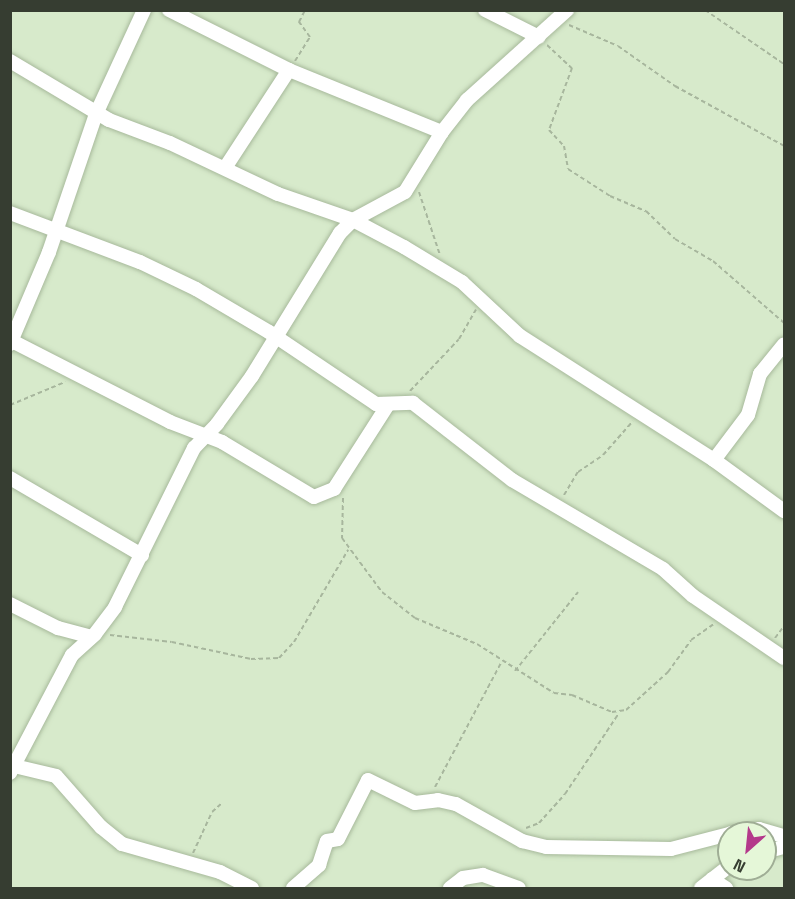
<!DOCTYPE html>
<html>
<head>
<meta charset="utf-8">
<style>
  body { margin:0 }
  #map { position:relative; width:795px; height:899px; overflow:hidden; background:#d7eacb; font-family:"Space Grotesk",sans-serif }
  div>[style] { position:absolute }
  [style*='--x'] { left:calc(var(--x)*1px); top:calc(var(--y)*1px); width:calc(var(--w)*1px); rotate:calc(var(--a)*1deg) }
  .path>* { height:2px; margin-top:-1px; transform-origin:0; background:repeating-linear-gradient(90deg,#a7b69d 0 4.5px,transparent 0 7.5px) }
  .roads { filter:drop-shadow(0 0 2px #a7b99b) drop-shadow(0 0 2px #a7b99b) }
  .street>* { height:14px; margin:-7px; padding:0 7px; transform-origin:7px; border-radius:7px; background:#fff }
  span { translate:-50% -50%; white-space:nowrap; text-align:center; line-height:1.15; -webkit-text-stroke:4.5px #e5f7d8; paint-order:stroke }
  .frame { position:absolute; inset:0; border:12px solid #363d31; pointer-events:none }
  .north { position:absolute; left:717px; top:821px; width:60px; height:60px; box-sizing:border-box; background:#e5f7d8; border:2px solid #9fad95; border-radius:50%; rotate:207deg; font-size:16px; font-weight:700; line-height:24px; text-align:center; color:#363d31 }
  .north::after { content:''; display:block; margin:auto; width:21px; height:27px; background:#b4398b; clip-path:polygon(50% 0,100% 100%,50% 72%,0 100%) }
</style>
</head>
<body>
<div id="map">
  <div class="path">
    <i style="--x:705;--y:10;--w:96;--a:34.4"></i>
    <i style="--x:569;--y:25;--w:53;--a:23.2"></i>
    <i style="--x:618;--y:46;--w:70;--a:35.1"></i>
    <i style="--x:675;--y:86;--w:124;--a:28.8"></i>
    <i style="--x:547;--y:45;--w:34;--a:43"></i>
    <i style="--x:572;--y:68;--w:66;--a:110.4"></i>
    <i style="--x:549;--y:130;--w:22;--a:47"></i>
    <i style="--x:564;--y:146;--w:23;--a:80"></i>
    <i style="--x:568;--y:169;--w:50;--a:32.7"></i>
    <i style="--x:610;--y:196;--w:39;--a:23"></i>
    <i style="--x:646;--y:211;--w:40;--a:44"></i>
    <i style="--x:675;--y:239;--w:44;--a:30.1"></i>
    <i style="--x:713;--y:261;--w:94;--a:41.1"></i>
    <i style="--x:295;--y:61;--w:28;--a:-58"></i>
    <i style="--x:310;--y:37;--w:19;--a:-126"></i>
    <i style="--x:299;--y:22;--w:13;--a:-63"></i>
    <i style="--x:419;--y:192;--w:66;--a:71.6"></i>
    <i style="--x:410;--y:391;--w:71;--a:-46.7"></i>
    <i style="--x:459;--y:339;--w:34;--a:-60"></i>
    <i style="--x:10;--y:405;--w:60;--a:-22.7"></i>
    <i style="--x:564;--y:495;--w:27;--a:-59"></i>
    <i style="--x:578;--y:472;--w:30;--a:-34"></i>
    <i style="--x:603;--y:455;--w:45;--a:-48.6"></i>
    <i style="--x:343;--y:498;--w:40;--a:91.4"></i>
    <i style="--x:342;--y:538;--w:67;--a:53.5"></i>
    <i style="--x:382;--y:592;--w:42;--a:38.2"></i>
    <i style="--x:415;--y:618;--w:67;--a:22.8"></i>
    <i style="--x:477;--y:644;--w:91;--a:32.5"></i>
    <i style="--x:554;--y:693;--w:18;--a:6"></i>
    <i style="--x:572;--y:695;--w:43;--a:23"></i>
    <i style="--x:612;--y:712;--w:14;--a:-8"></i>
    <i style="--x:626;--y:710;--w:57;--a:-42.1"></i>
    <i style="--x:668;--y:672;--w:39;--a:-54"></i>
    <i style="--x:691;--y:640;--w:28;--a:-35"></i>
    <i style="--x:110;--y:635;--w:62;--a:6.4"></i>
    <i style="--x:172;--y:642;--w:81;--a:12.1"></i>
    <i style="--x:251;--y:659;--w:28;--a:-2"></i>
    <i style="--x:279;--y:658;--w:22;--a:-47"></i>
    <i style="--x:294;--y:642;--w:107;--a:-59.6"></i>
    <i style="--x:775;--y:638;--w:15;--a:-53"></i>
    <i style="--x:515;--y:671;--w:101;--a:-51.4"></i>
    <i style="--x:435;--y:787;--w:140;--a:-62"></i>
    <i style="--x:526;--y:828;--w:14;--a:-21"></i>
    <i style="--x:539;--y:823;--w:39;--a:-48"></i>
    <i style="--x:565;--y:794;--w:97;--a:-56.3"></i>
    <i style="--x:193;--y:853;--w:45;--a:-65.1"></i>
    <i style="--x:212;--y:812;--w:13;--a:-42"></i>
  </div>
  <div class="roads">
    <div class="street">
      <i style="--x:169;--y:10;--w:134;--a:26.6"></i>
      <i style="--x:289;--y:70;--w:165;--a:22.1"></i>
      <i style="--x:485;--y:10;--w:60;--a:26.6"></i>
      <i style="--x:10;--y:61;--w:115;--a:30.8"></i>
      <i style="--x:109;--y:120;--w:65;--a:20.7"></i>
      <i style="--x:170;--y:143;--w:119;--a:25.3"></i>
      <i style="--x:278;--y:194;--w:79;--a:19.1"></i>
      <i style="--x:353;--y:220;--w:58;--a:27.9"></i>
      <i style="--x:404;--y:247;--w:68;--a:31.1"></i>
      <i style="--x:462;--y:282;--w:79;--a:43"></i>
      <i style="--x:520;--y:336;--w:230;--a:32.6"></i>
      <i style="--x:714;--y:460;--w:87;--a:36.1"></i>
      <i style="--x:225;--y:168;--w:117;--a:-56.9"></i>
      <i style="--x:10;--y:213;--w:139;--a:20.7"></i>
      <i style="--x:140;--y:262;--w:62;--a:25.7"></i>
      <i style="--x:196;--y:289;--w:85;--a:30.5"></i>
      <i style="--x:269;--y:332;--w:129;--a:33.9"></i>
      <i style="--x:376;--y:404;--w:37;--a:-2"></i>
      <i style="--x:413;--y:403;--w:125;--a:37.9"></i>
      <i style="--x:512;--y:480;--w:175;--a:30.5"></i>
      <i style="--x:663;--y:569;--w:40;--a:42"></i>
      <i style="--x:693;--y:596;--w:110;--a:34.3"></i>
      <i style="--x:10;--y:340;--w:180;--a:27.1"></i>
      <i style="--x:170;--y:422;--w:56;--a:21"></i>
      <i style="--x:222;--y:442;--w:107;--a:30.9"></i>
      <i style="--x:314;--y:497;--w:22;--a:-22"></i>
      <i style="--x:334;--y:489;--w:98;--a:-57.4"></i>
      <i style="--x:10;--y:344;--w:100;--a:-67"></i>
      <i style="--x:49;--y:252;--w:146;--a:-71.2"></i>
      <i style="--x:96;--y:114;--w:115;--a:-65.2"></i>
      <i style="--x:714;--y:460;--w:56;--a:-52.9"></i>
      <i style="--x:748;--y:415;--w:43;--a:-73.7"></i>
      <i style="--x:760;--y:374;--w:38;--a:-51"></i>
      <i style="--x:10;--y:478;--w:153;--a:30.3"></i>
      <i style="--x:10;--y:604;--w:54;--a:26.6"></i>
      <i style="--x:58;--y:628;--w:34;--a:15"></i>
      <i style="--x:10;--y:765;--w:47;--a:13.4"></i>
      <i style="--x:56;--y:776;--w:68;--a:48.6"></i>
      <i style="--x:101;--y:827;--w:27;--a:39"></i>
      <i style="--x:122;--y:844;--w:102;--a:15.9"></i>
      <i style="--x:220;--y:872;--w:36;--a:27"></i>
      <i style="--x:10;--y:773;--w:133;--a:-62.3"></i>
      <i style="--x:72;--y:655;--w:31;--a:-42"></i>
      <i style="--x:95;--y:634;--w:34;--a:-53"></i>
      <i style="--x:115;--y:607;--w:178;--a:-63.6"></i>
      <i style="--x:194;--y:448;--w:33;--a:-46"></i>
      <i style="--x:217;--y:424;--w:59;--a:-53.9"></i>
      <i style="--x:252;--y:376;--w:168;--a:-58.4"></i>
      <i style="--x:340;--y:233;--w:18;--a:-45"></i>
      <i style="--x:353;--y:220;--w:59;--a:-28.3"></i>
      <i style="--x:405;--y:192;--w:70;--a:-58.3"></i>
      <i style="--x:442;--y:132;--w:41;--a:-52"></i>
      <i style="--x:467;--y:100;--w:135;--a:-42"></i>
      <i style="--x:731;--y:833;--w:28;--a:-8"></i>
      <i style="--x:759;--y:829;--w:26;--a:16"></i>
      <i style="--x:765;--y:852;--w:20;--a:-15"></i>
      <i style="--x:712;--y:879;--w:17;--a:33"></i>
      <i style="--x:293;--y:888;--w:35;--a:-41"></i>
      <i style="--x:319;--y:865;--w:25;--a:-72"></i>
      <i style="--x:327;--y:841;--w:11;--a:-10"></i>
      <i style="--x:338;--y:839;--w:66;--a:-63"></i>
      <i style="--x:368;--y:780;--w:52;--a:26.1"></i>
      <i style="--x:415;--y:803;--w:23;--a:-7"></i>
      <i style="--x:438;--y:800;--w:18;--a:13"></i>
      <i style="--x:456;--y:804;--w:76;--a:29.3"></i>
      <i style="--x:522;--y:841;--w:25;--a:14"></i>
      <i style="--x:546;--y:847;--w:125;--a:0.9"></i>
      <i style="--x:671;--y:849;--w:60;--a:-14.5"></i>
      <i style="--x:450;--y:888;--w:16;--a:-38"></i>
      <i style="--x:463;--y:878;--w:20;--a:-9"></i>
      <i style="--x:483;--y:875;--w:38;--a:20"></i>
      <i style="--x:701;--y:888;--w:36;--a:-38"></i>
    </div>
  </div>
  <div class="frame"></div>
  <div class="north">N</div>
</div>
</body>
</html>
